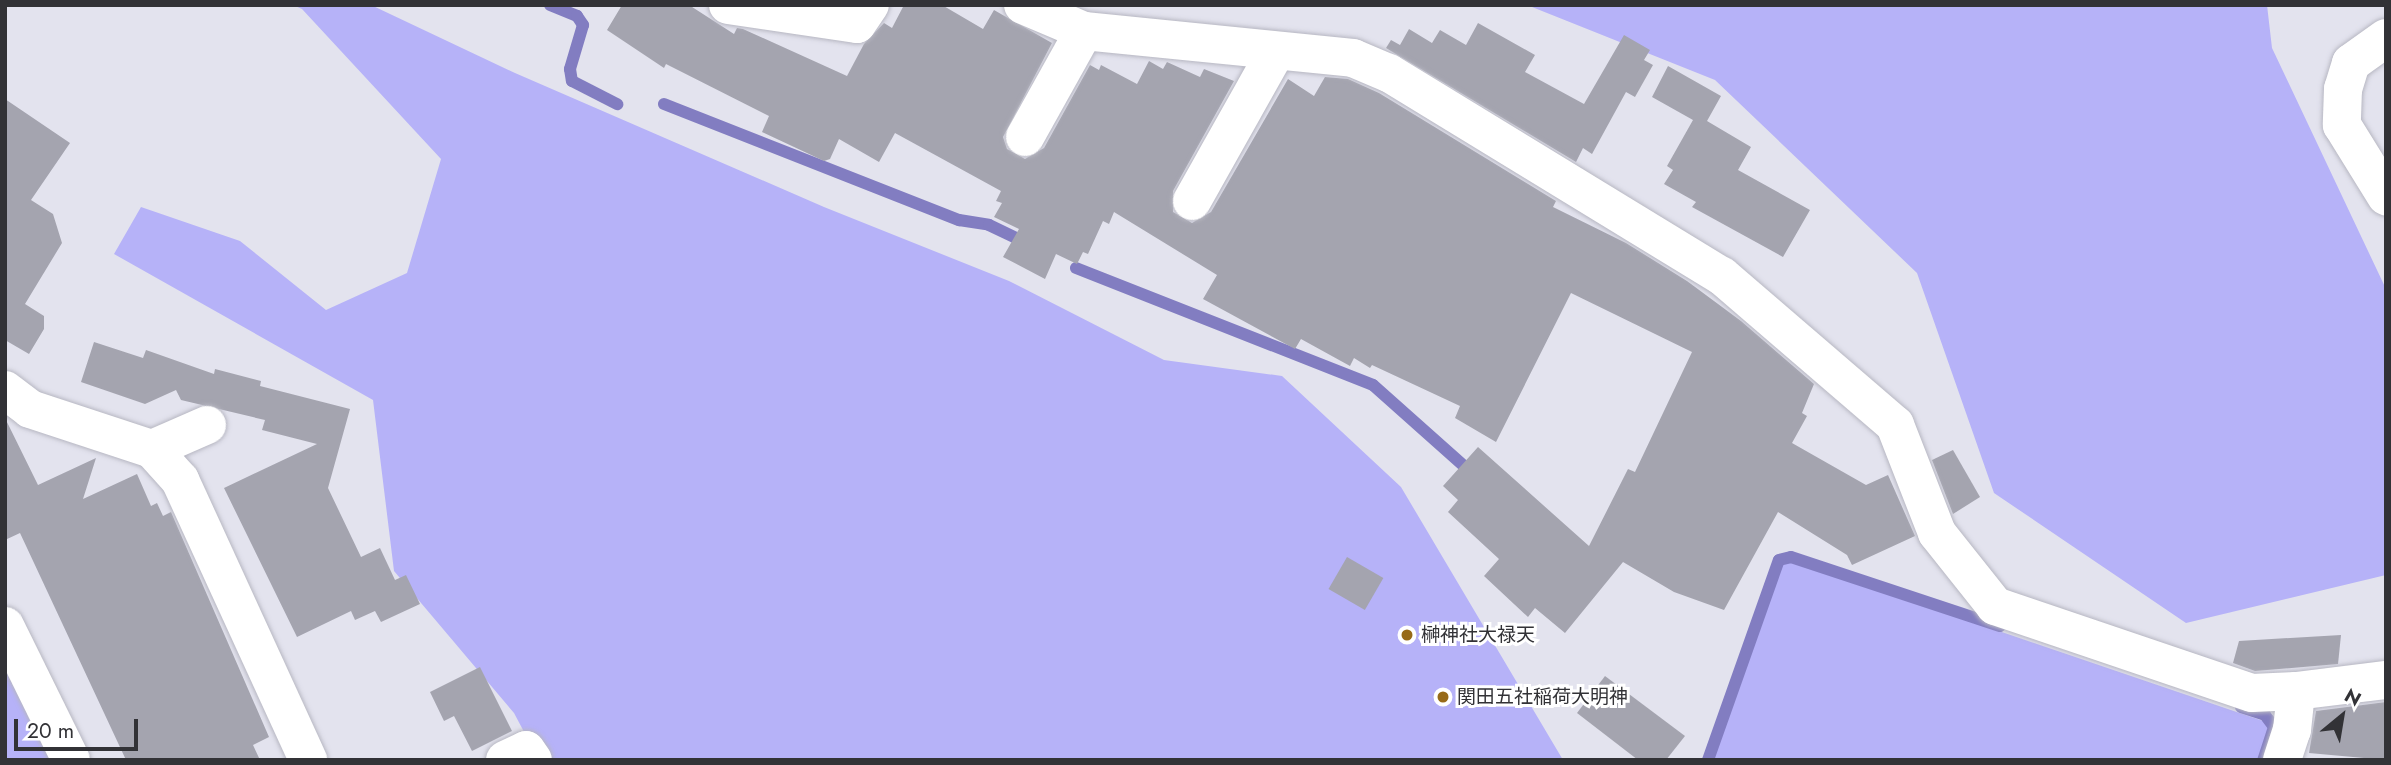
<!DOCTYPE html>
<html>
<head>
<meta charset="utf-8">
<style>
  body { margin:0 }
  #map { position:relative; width:2391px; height:765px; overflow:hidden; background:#e3e3ee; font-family:Jost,"Noto Sans JP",sans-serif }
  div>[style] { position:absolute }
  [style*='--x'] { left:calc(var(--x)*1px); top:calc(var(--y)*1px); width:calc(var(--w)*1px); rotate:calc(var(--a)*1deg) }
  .green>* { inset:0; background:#b6b2f8 }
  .stream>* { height:12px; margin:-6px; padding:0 6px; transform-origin:6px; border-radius:6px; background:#827dc1 }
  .building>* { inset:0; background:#a4a4af; transform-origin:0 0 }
  .roads { filter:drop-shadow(0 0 2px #b7b7c2) drop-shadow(0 0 2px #b7b7c2) }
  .minor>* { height:38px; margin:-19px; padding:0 19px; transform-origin:19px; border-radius:19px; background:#fff }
  .dots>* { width:19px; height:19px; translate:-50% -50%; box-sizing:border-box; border:4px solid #fff; border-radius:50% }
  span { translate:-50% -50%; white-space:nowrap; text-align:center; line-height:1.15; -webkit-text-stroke:6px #fff; paint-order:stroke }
  .poi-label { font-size:19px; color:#323236 }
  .left { translate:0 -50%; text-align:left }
  .frame { position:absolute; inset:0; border:7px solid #323236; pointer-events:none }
  .north { position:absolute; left:2307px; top:681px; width:70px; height:70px; -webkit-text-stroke:5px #fff; paint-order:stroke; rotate:30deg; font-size:19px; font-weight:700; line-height:28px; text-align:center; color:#323236 }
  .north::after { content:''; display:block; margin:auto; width:24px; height:32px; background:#323236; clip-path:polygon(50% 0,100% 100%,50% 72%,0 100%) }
  .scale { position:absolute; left:14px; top:719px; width:124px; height:32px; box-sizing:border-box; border:4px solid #323236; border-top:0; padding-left:9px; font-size:21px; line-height:24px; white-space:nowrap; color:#323236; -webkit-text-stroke:5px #fff; paint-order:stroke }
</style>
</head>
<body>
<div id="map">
  <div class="green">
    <i style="clip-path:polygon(293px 5px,371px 5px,515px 73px,824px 207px,1009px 281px,1164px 360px,1282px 376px,1401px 487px,1563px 760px,539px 760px,514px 713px,394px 571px,373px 400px,114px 254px,141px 207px,240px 241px,326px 310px,407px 273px,441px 159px,302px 9px)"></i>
    <i style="clip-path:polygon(1527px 5px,2267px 5px,2272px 48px,2386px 289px,2386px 575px,2186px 623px,1994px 493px,1917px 273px,1715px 80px)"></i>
    <i style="clip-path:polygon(1782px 557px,2272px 724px,2260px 760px,1708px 760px)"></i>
    <i style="clip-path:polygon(5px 662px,53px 760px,5px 760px)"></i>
  </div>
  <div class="stream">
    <i style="--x:550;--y:5;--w:29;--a:22"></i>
    <i style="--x:577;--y:16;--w:11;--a:56"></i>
    <i style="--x:583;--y:25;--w:46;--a:106.5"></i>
    <i style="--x:570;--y:69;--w:12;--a:81"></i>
    <i style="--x:572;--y:81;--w:51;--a:27.1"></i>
    <i style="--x:664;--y:104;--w:317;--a:21.5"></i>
    <i style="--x:959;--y:220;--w:30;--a:9"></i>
    <i style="--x:989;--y:225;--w:44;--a:25.4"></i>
    <i style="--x:1076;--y:268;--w:319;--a:21.5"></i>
    <i style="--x:1373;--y:385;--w:135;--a:41.7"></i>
    <i style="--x:2241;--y:707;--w:25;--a:18"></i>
    <i style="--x:2265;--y:715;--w:15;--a:53"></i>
    <i style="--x:2274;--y:727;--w:35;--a:108"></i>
    <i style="--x:1708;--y:760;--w:212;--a:-70.5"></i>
    <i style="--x:1779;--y:560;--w:12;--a:-14"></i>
    <i style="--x:1791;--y:557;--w:220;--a:18.3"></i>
  </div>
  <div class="building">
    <i style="clip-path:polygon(622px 5px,689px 5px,734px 34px,737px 28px,743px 29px,847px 76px,864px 44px,884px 23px,892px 28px,904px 5px,942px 5px,983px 29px,994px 10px,1052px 43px,1003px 137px,1007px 149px,1025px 159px,1044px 148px,1090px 65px,1099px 70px,1101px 65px,1137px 84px,1149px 61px,1163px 69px,1167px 62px,1200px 77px,1204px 69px,1234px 81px,1173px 191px,1173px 212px,1192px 223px,1211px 212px,1288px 79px,1314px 96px,1325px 77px,1348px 79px,1379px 93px,1556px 201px,1553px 207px,1626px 243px,1687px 281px,1741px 321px,1814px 384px,1802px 413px,1807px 416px,1792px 443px,1866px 485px,1888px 475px,1915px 536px,1852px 565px,1847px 555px,1778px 512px,1724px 610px,1674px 592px,1623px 562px,1565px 633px,1535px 608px,1528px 617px,1484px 576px,1499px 559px,1448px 512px,1458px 500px,1443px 486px,1478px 447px,1589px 546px,1628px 469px,1635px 472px,1692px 352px,1571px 293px,1496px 442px,1455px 418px,1460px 406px,1372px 365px,1370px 368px,1354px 358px,1350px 366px,1301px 339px,1295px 349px,1203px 299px,1217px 275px,1114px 212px,1109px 224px,1103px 221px,1088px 254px,1083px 252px,1077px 264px,1056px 254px,1045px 279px,1003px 257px,1019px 229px,994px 217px,1002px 203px,996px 201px,1001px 191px,895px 133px,879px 162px,839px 139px,830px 159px,824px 161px,762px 132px,769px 116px,666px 64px,664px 68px,607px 30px)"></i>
    <i style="clip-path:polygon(1478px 23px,1535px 55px,1525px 72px,1584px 104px,1624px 35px,1650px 50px,1644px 60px,1653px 65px,1635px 97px,1626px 92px,1592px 154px,1583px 148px,1576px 162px,1386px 48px,1391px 40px,1400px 45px,1409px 29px,1432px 43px,1440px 30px,1466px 45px)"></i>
    <i style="clip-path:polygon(1668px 66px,1721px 96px,1707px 121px,1751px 147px,1738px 170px,1810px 210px,1783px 257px,1692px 207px,1696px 202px,1664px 184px,1673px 170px,1667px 166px,1693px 120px,1652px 97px)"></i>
    <i style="clip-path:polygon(5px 99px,70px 143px,31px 200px,53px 214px,62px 243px,25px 304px,44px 316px,44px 329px,29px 354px,5px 340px)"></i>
    <i style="clip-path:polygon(94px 342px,143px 358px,146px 350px,214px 374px,215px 369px,261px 381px,260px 386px,350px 409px,328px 488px,361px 557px,380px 548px,395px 580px,406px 575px,420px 604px,381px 622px,375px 611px,355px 620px,351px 611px,297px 637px,224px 488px,317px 444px,262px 430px,265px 420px,181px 400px,176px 390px,145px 404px,81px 382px)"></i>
    <i style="clip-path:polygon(5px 418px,38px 485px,96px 458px,83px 499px,137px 474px,151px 506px,157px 503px,163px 516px,171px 512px,269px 737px,253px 745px,260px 760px,126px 760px,20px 533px,5px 540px)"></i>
    <i style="clip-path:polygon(1953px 450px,1980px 497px,1953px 514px,1932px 460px)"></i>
    <i style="left:1347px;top:557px;width:42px;height:37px;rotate:30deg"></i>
    <i style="clip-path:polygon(2341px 635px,2338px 664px,2255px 671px,2233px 663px,2239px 641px)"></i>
    <i style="clip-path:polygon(480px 667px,512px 731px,472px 751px,454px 716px,444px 721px,430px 692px)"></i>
    <i style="clip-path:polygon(1605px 676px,1685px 736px,1666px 760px,1638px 760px,1577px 713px)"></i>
    <i style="clip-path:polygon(2386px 702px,2386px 760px,2309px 753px,2316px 711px)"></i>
  </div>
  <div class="roads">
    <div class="minor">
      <i style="--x:728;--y:5;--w:130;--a:8.4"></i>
      <i style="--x:857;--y:24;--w:23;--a:-56"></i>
      <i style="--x:1023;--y:5;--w:66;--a:23.1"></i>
      <i style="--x:1084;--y:31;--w:270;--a:5.7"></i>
      <i style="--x:1353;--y:58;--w:39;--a:23"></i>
      <i style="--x:1389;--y:73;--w:390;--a:31.4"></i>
      <i style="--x:1722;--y:276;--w:228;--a:40.7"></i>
      <i style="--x:1895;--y:425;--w:116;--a:68.7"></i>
      <i style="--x:1937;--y:533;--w:93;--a:51.5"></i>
      <i style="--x:1995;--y:606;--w:271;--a:18.7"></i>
      <i style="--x:2252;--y:693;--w:44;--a:-2.6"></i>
      <i style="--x:2386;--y:38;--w:43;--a:144.5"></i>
      <i style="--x:2351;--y:63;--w:27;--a:107"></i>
      <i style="--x:2343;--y:89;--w:36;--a:92"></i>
      <i style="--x:2342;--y:125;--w:84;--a:58.2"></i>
      <i style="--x:1025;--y:137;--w:121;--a:-60.9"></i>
      <i style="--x:1192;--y:201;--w:170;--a:-60.7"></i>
      <i style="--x:5;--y:390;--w:31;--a:37"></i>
      <i style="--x:30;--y:409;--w:128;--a:18.2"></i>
      <i style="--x:152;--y:449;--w:42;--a:47.9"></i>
      <i style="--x:180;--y:480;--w:308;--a:65.4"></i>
      <i style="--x:152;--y:449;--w:60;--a:-23.6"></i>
      <i style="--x:5;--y:626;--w:149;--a:63.8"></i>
      <i style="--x:505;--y:760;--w:23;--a:-25"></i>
      <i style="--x:526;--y:750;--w:12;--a:55"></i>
      <i style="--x:2282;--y:760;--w:32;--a:-72"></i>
      <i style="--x:2292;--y:730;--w:39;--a:-84"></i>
      <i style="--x:2296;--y:691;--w:91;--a:-7"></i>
    </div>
  </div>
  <div class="dots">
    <i style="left:1407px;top:635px;background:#976a18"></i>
    <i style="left:1443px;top:697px;background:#976a18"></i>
  </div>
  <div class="poi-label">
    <span class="left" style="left:1421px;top:635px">榊神社大禄天</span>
    <span class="left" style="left:1457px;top:697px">関田五社稲荷大明神</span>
  </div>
  <div class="frame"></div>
  <div class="north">N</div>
  <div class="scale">20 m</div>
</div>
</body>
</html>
